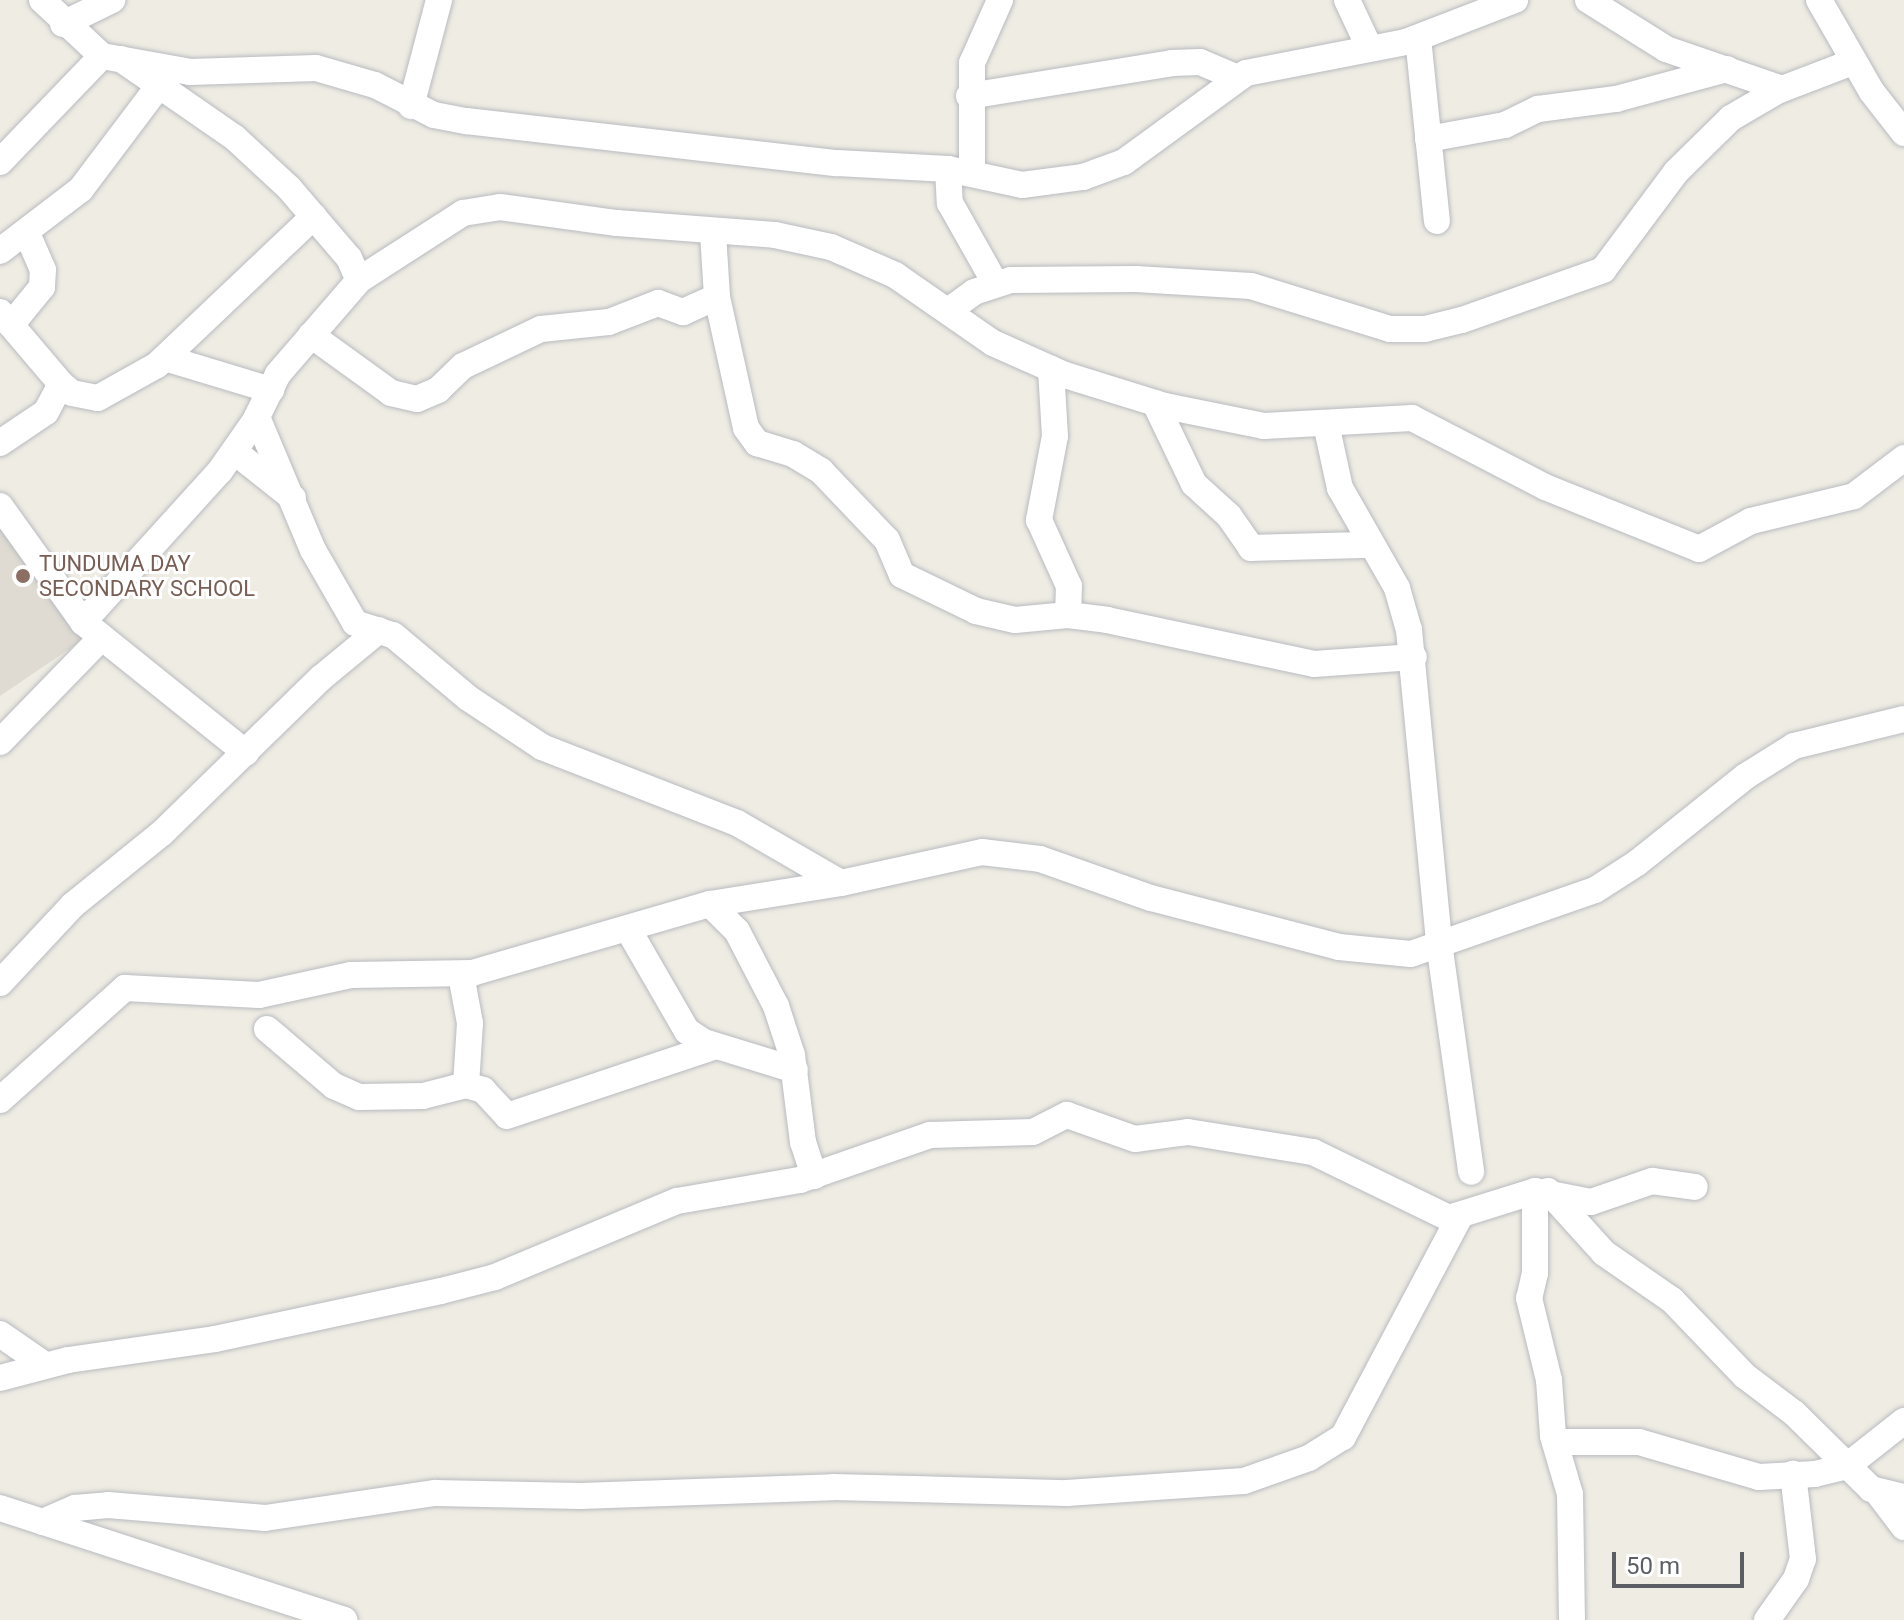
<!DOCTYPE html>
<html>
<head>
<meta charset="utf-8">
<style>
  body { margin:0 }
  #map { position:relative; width:1904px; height:1620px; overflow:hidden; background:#efece3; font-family:Roboto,sans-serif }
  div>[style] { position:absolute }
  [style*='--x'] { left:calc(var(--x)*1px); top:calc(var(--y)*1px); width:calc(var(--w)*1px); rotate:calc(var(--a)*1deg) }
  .education>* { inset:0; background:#dfdbd2 }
  .roads { filter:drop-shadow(0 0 2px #b8bbc0) drop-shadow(0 0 2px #b8bbc0) }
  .minor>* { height:26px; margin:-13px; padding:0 13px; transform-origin:13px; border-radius:13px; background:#fff }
  .dots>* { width:22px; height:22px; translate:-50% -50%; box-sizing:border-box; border:4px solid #fff; border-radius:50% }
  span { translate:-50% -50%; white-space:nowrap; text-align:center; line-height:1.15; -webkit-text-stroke:6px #fff; paint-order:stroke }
  .education-label { font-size:22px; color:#785e54 }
  .left { translate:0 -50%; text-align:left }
  .scale { position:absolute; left:1612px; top:1552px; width:132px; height:36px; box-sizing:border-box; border:4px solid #5b5f65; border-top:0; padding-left:10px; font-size:24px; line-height:28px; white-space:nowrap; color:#5b5f65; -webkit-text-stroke:6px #fff; paint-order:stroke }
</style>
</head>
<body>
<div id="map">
  <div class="education">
    <i style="clip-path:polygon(0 517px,90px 635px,0 696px)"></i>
  </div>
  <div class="roads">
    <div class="minor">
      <i style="--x:42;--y:0;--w:82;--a:43"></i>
      <i style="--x:102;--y:56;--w:89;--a:10.3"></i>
      <i style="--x:190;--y:72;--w:126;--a:-1.8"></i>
      <i style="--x:316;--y:68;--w:61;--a:16.1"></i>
      <i style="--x:375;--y:85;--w:66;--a:27"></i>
      <i style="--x:434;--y:115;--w:33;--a:11"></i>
      <i style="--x:466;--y:121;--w:373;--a:6.5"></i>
      <i style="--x:837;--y:163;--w:111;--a:3.1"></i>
      <i style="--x:948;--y:169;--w:76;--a:12.2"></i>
      <i style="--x:1022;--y:185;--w:62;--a:-7.5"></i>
      <i style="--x:1083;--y:177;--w:44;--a:-20.1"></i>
      <i style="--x:1124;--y:162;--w:151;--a:-36.1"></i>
      <i style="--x:1246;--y:73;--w:163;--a:-11"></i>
      <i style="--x:1406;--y:42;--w:117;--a:-21.1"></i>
      <i style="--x:1347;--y:0;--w:52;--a:64.9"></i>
      <i style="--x:1588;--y:0;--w:92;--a:32.1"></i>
      <i style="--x:1666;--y:49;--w:123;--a:19"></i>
      <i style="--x:1819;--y:0;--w:106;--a:60.1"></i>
      <i style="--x:1872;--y:92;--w:52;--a:52"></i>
      <i style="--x:63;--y:24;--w:55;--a:-26.1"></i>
      <i style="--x:1418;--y:38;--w:184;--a:84.1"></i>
      <i style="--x:121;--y:59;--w:139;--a:34.7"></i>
      <i style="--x:235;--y:138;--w:74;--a:42.8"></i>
      <i style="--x:289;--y:188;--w:92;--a:49.4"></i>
      <i style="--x:349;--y:258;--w:24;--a:66"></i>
      <i style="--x:969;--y:96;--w:206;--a:-9.2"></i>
      <i style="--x:1172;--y:63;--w:28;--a:-2"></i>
      <i style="--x:1200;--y:62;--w:41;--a:22.8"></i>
      <i style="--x:411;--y:106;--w:110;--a:-75.2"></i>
      <i style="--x:1428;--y:139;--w:78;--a:-10.3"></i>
      <i style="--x:1505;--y:125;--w:37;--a:-26"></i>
      <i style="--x:1538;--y:109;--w:79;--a:-7.3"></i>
      <i style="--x:1616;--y:99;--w:115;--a:-15.1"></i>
      <i style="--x:0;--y:162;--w:147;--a:-46.1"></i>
      <i style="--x:948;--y:169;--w:34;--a:87"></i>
      <i style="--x:950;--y:203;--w:92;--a:60.6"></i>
      <i style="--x:972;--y:172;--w:109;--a:-90"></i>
      <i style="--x:972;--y:63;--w:69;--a:-66"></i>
      <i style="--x:713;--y:233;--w:64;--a:86.4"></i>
      <i style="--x:717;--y:297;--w:134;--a:77.5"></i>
      <i style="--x:746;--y:428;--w:19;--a:54"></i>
      <i style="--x:757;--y:443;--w:38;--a:17"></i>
      <i style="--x:793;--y:454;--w:33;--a:31"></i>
      <i style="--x:821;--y:471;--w:95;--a:46.3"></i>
      <i style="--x:887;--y:540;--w:38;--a:67"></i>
      <i style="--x:902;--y:575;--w:82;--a:25.9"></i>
      <i style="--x:976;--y:611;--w:40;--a:13"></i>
      <i style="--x:1015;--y:620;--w:53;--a:-5.4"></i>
      <i style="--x:1068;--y:615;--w:39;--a:7"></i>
      <i style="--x:1107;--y:620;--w:212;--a:12"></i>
      <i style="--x:1314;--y:664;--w:100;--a:-4"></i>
      <i style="--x:0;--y:251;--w:102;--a:-37.4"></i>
      <i style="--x:81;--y:189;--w:126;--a:-53"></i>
      <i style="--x:948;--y:311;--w:32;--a:-36"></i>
      <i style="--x:974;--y:292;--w:39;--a:-18"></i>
      <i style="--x:1011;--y:280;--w:125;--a:-0.5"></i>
      <i style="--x:1136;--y:279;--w:115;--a:3.5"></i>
      <i style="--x:1251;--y:286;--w:145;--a:17.2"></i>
      <i style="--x:1390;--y:329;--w:35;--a:0"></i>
      <i style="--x:1425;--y:329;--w:38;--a:-14"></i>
      <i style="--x:1462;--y:320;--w:150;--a:-19.5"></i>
      <i style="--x:1603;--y:270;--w:122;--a:-53.3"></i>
      <i style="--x:1676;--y:172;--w:77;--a:-44.5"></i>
      <i style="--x:1731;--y:118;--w:53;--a:-30.4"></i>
      <i style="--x:1777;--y:91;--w:81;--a:-20.9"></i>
      <i style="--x:0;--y:312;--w:94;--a:49.7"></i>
      <i style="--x:61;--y:384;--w:14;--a:39"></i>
      <i style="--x:72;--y:393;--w:26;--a:11"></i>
      <i style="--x:98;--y:398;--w:68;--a:-29.2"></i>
      <i style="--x:157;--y:365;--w:216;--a:-43.5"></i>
      <i style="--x:11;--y:325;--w:49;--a:-50.8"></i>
      <i style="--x:42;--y:287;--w:17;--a:-87"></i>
      <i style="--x:43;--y:270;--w:40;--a:-113.4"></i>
      <i style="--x:311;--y:335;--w:99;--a:35.9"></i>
      <i style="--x:391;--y:393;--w:27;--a:13"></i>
      <i style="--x:417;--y:399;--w:23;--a:-23"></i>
      <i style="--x:438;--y:390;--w:35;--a:-44"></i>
      <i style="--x:463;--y:366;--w:86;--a:-25.4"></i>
      <i style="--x:541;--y:329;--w:68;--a:-5.9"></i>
      <i style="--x:609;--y:322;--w:53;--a:-21.2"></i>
      <i style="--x:658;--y:303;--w:27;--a:20"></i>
      <i style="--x:683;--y:312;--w:37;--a:-24"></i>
      <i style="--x:165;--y:358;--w:111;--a:16.8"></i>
      <i style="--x:1051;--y:369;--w:67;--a:86.6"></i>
      <i style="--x:1055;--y:436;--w:86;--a:100.8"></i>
      <i style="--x:1039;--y:520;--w:72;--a:65.6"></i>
      <i style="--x:1069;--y:586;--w:29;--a:92"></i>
      <i style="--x:1155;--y:403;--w:90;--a:64.3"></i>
      <i style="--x:1194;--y:484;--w:47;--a:42.4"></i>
      <i style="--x:1229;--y:516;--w:39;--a:55"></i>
      <i style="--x:1251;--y:548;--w:118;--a:-1.5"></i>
      <i style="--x:257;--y:417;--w:144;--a:67.2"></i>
      <i style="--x:313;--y:550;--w:84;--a:60.1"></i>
      <i style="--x:355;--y:623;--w:40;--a:18"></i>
      <i style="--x:393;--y:635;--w:98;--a:40"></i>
      <i style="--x:468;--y:698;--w:89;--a:33.5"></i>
      <i style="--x:542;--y:747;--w:209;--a:21.3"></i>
      <i style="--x:737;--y:823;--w:120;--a:30"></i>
      <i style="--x:1326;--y:424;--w:66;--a:77.7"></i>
      <i style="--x:1340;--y:488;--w:115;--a:60.3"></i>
      <i style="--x:1397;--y:588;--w:44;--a:74.1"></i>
      <i style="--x:1409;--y:630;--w:314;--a:84.5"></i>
      <i style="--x:1439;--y:943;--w:231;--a:82"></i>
      <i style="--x:0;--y:443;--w:55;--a:-34"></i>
      <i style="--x:46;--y:412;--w:32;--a:-62"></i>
      <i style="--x:235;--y:452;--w:74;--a:38.4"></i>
      <i style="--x:0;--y:506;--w:143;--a:54.4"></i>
      <i style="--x:83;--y:622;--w:209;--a:38.8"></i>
      <i style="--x:83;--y:622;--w:204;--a:-47.8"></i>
      <i style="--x:220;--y:471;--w:61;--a:-55"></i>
      <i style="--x:255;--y:421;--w:52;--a:-63.9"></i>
      <i style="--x:278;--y:374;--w:124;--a:-49.2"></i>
      <i style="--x:359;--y:280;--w:124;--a:-32.8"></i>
      <i style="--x:463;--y:213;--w:37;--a:-9"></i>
      <i style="--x:500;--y:207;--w:118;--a:7.8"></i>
      <i style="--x:617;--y:223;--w:158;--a:4.3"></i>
      <i style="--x:775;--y:235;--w:57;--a:12.1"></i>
      <i style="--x:831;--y:247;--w:70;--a:23.6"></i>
      <i style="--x:895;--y:275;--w:119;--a:34.8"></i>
      <i style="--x:993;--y:343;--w:79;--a:24"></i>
      <i style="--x:1065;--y:375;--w:105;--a:17.2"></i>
      <i style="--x:1165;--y:406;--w:101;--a:11.4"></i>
      <i style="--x:1264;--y:426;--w:148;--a:-3.1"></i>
      <i style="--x:1412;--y:418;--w:150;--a:27.4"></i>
      <i style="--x:1545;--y:487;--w:166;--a:21.9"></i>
      <i style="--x:1699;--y:549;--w:59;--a:-28.3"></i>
      <i style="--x:1751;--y:521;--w:106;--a:-13.6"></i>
      <i style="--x:1854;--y:496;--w:63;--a:-37.2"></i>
      <i style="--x:0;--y:742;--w:146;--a:-45.8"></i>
      <i style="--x:710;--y:904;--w:38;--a:45"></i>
      <i style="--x:737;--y:931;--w:85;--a:62.5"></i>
      <i style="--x:776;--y:1006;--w:52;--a:71.9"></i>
      <i style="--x:792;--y:1055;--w:88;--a:82.8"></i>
      <i style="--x:803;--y:1142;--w:36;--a:72"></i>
      <i style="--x:628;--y:929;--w:118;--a:60"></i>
      <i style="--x:687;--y:1031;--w:20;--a:33"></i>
      <i style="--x:704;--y:1042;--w:95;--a:17.1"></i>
      <i style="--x:461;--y:975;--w:49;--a:79.4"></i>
      <i style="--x:470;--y:1023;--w:62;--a:93.7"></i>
      <i style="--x:0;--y:983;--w:107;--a:-46.9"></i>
      <i style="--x:73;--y:905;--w:114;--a:-39"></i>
      <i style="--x:162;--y:833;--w:222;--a:-44.3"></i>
      <i style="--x:321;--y:678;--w:75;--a:-39.6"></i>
      <i style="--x:267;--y:1029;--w:88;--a:40.4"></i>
      <i style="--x:334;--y:1086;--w:27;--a:24"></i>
      <i style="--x:359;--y:1097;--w:64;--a:-0.9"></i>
      <i style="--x:423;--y:1096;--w:44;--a:-14.3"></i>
      <i style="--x:466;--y:1085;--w:18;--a:16"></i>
      <i style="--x:483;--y:1090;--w:35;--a:47"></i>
      <i style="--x:507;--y:1116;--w:220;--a:-18.5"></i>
      <i style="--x:0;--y:1100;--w:168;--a:-41.9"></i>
      <i style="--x:125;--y:988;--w:134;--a:3"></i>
      <i style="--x:259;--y:995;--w:94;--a:-12.3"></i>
      <i style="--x:351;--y:975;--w:121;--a:-0.9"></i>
      <i style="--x:472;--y:973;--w:248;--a:-16.2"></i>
      <i style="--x:710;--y:904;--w:133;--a:-9.1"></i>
      <i style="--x:841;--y:883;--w:144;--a:-12.4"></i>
      <i style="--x:982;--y:852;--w:58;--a:6.9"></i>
      <i style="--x:1040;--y:859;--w:118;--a:19.4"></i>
      <i style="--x:1151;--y:898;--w:194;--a:14.6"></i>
      <i style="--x:1339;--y:947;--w:72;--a:5.6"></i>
      <i style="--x:1411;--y:954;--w:195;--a:-19.2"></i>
      <i style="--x:1595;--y:890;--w:50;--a:-32.7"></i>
      <i style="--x:1637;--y:863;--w:139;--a:-38.6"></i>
      <i style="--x:1746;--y:776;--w:57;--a:-32"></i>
      <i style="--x:1794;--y:746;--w:113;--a:-13.8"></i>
      <i style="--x:1535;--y:1191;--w:82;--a:90"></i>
      <i style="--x:1535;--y:1273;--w:26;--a:103"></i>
      <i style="--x:1529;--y:1298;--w:84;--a:76.3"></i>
      <i style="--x:1549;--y:1380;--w:56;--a:85.9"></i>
      <i style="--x:1553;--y:1436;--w:60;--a:73.7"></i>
      <i style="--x:1570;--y:1494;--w:126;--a:89.1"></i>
      <i style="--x:1548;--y:1191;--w:84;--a:47.9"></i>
      <i style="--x:1604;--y:1253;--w:83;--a:34.7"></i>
      <i style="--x:1672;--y:1300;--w:105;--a:46.2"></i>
      <i style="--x:1745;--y:1376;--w:61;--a:37.1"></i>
      <i style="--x:1794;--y:1413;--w:108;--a:44.6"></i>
      <i style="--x:1871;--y:1489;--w:34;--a:14"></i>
      <i style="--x:0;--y:1334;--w:55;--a:34.6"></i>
      <i style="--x:0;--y:1378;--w:70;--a:-14.8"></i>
      <i style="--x:68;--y:1360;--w:148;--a:-8.1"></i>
      <i style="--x:215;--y:1339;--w:231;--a:-12"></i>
      <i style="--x:441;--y:1291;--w:56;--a:-14.5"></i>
      <i style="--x:495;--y:1277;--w:197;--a:-22.7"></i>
      <i style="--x:677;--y:1201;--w:125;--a:-9.7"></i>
      <i style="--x:800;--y:1180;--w:138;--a:-19.1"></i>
      <i style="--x:930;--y:1135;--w:103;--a:-1.7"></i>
      <i style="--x:1033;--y:1132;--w:38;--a:-27"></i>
      <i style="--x:1067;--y:1115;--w:72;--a:19.4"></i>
      <i style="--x:1135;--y:1139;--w:53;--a:-7.5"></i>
      <i style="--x:1188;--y:1132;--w:127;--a:9.1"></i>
      <i style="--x:1313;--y:1152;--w:151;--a:25.9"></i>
      <i style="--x:1449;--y:1218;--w:90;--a:-17.4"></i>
      <i style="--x:1535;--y:1191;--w:57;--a:11.1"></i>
      <i style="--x:1591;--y:1202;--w:65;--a:-19"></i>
      <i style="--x:1652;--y:1181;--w:43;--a:7.9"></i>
      <i style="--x:1555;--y:1442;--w:84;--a:0"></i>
      <i style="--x:1639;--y:1442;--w:125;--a:16.3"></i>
      <i style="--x:1759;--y:1477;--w:56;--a:-3.1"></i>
      <i style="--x:1815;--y:1474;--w:33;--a:-14"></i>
      <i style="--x:1847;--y:1466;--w:73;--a:-38.3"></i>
      <i style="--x:1878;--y:1493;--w:43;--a:52.6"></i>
      <i style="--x:0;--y:1508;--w:362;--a:18"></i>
      <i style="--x:43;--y:1522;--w:35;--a:-24"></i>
      <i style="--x:75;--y:1508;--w:33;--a:-5"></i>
      <i style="--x:108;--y:1505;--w:158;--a:4.7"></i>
      <i style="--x:265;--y:1518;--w:172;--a:-8.4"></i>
      <i style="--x:435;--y:1493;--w:145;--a:1.2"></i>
      <i style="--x:580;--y:1496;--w:253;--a:-2"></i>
      <i style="--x:833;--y:1487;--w:234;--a:1.5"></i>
      <i style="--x:1067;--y:1493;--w:177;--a:-3.9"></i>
      <i style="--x:1244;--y:1481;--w:69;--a:-19.5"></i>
      <i style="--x:1309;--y:1458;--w:40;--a:-32"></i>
      <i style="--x:1343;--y:1437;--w:250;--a:-62.1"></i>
      <i style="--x:1767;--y:1620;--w:50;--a:-54.7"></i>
      <i style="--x:1796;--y:1579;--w:21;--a:-71"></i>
      <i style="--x:1803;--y:1559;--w:86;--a:-96.7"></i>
    </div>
  </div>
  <div class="dots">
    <i style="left:23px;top:576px;background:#8d6e63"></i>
  </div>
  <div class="education-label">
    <span class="left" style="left:39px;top:576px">TUNDUMA DAY<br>SECONDARY SCHOOL</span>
  </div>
  <div class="scale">50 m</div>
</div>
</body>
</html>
